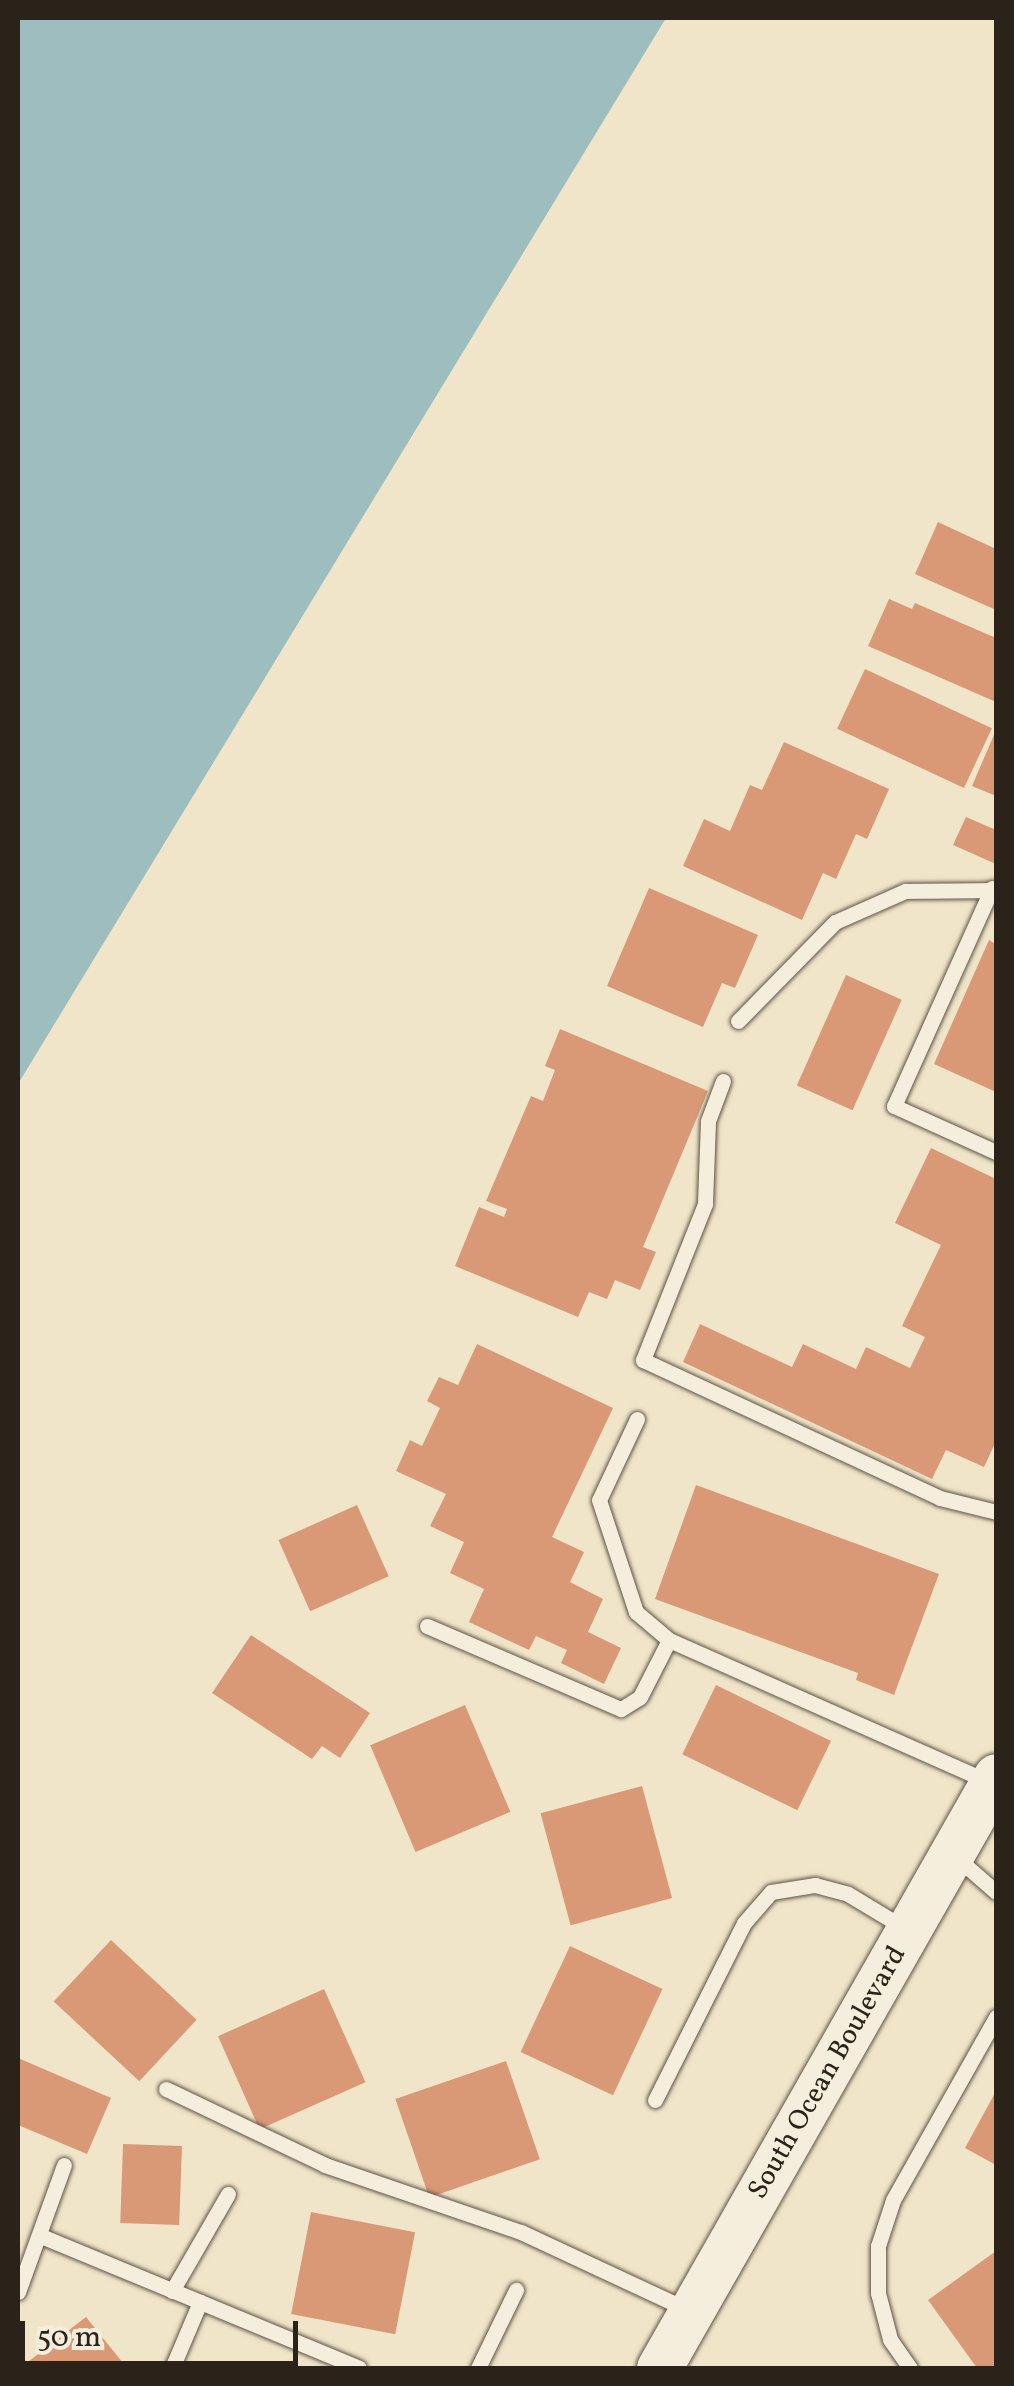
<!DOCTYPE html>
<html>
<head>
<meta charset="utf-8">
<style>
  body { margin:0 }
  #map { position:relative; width:1014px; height:2386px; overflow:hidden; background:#f1e5c9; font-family:Vollkorn,serif }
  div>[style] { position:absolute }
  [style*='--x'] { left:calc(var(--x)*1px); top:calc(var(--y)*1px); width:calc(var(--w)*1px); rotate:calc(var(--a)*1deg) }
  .water>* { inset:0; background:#9dbdbe }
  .building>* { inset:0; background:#da9976; transform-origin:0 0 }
  .roads { filter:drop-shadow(0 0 2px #5c5346) drop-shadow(0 0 2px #5c5346) }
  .lane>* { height:15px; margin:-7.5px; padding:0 7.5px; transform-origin:7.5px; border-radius:7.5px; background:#f6eedc }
  .secondary>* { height:45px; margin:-22.5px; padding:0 22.5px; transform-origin:22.5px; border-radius:22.5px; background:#f6eedc }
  span { translate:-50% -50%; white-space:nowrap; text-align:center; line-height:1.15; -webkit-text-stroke:8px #f6eedc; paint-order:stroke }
  .street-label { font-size:28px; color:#2b221a }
  .frame { position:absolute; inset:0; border:20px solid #2b221a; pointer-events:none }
  .scale { position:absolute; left:20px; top:2321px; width:278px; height:45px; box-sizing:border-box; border:5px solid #2b221a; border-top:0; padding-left:12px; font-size:30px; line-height:35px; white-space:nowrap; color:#2b221a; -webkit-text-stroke:8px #f6eedc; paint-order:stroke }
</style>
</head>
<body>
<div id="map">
  <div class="water">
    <i style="clip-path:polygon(18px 18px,666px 18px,18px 1084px)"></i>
  </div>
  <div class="building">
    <i style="clip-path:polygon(938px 522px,996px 549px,996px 610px,915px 574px)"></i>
    <i style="clip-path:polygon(889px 599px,912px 609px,915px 603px,996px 638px,996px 702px,868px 646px)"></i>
    <i style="left:865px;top:669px;width:140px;height:66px;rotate:25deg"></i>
    <i style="clip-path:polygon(996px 730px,996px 796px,972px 786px)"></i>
    <i style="clip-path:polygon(784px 742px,889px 789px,867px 839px,856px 834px,836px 879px,823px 873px,802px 920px,683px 866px,704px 819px,730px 831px,750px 785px,762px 790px)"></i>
    <i style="clip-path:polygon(966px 817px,996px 830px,996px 864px,953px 845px)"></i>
    <i style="clip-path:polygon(649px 888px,758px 935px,735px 988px,722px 983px,703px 1027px,607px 986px)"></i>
    <i style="clip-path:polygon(989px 940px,996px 944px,996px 1092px,934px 1064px)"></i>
    <i style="left:846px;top:975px;width:61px;height:121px;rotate:24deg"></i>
    <i style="clip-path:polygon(560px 1029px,708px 1091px,643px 1247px,656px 1252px,640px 1290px,615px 1280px,607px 1299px,589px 1292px,578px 1317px,455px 1266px,479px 1207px,504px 1217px,507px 1209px,486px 1201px,531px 1096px,543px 1101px,555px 1070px,545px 1066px)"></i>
    <i style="clip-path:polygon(931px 1148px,996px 1179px,996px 1441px,984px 1467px,946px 1450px,932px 1479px,683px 1362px,700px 1324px,792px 1367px,803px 1344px,856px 1369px,866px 1347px,910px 1368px,925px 1337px,902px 1326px,941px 1245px,895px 1223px)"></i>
    <i style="clip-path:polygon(477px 1344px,613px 1408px,552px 1537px,584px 1552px,570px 1582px,603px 1599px,588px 1632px,621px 1648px,604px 1684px,561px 1663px,567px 1650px,536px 1636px,529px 1650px,469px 1622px,484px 1589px,450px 1573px,464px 1542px,430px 1526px,446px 1494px,396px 1471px,410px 1440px,422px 1446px,440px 1408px,427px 1401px,439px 1377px,458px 1385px)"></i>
    <i style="clip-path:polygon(696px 1485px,939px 1574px,894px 1695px,856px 1680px,858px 1673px,655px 1599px)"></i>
    <i style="left:357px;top:1505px;width:78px;height:86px;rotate:66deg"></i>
    <i style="clip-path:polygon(251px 1635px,370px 1713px,340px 1758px,322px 1746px,312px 1759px,212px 1693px)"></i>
    <i style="left:716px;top:1685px;width:128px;height:77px;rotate:26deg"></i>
    <i style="left:465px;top:1705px;width:116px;height:103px;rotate:67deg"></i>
    <i style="left:642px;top:1786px;width:116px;height:105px;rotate:75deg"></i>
    <i style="left:111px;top:1940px;width:117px;height:84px;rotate:43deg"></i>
    <i style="left:570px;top:1946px;width:102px;height:117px;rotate:25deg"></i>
    <i style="left:324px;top:1989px;width:102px;height:116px;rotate:66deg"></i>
    <i style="clip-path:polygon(18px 2058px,111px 2098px,87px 2154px,18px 2125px)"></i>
    <i style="left:506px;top:2061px;width:104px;height:117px;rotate:71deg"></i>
    <i style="clip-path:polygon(996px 2091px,996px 2165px,965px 2148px)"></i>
    <i style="left:123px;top:2144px;width:59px;height:79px;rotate:2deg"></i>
    <i style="left:311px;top:2212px;width:106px;height:104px;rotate:11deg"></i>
    <i style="clip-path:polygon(996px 2251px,996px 2368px,977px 2368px,928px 2300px)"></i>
    <i style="clip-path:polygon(86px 2317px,127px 2368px,20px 2368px)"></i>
  </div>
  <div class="roads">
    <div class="lane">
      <i style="--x:992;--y:888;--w:239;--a:114.2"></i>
      <i style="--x:894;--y:1106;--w:112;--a:24.3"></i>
      <i style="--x:738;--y:1021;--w:139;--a:-45.6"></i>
      <i style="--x:835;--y:922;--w:77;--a:-23.9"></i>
      <i style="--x:905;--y:891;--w:91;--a:-0.6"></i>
      <i style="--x:723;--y:1081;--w:43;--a:110.6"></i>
      <i style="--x:708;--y:1121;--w:83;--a:92.1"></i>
      <i style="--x:705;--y:1204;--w:168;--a:111.7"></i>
      <i style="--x:643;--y:1360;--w:327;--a:24.9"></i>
      <i style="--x:940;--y:1498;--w:58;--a:14"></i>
      <i style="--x:637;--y:1419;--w:89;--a:115.1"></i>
      <i style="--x:599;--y:1500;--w:118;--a:71.7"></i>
      <i style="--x:636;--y:1612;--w:43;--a:40.3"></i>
      <i style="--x:669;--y:1640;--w:350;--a:23.9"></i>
      <i style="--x:427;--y:1626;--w:211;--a:23.2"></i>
      <i style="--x:621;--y:1709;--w:22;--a:-32"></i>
      <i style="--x:640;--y:1697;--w:64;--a:-63"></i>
      <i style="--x:956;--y:1857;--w:53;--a:41.2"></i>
      <i style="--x:166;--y:2089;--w:176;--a:25.5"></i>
      <i style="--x:325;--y:2165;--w:207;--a:18.9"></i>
      <i style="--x:521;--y:2232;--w:182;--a:25"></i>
      <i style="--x:655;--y:2100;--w:198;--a:-63.3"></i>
      <i style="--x:744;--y:1923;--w:41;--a:-48.9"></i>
      <i style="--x:771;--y:1892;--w:45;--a:-9"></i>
      <i style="--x:815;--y:1885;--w:34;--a:15"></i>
      <i style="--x:848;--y:1894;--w:68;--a:31.1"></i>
      <i style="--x:41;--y:2236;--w:344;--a:22.5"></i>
      <i style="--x:172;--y:2291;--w:112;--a:-60"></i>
      <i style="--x:18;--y:2292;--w:135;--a:-70.1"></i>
      <i style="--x:172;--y:2368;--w:72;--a:-67"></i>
      <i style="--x:478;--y:2368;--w:87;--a:-64"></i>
      <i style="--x:910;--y:2368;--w:35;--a:-125"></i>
      <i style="--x:890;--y:2339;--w:48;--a:-104.6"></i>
      <i style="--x:878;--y:2293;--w:47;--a:-90"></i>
      <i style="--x:878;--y:2246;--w:48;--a:-71.9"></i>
      <i style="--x:893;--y:2200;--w:210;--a:-60.6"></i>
    </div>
    <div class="secondary">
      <i style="--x:659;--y:2368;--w:681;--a:-60.35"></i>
    </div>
  </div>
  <div class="street-label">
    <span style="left:828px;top:2073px;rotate:-60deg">South Ocean Boulevard</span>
  </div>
  <div class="frame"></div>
  <div class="scale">50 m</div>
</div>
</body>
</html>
